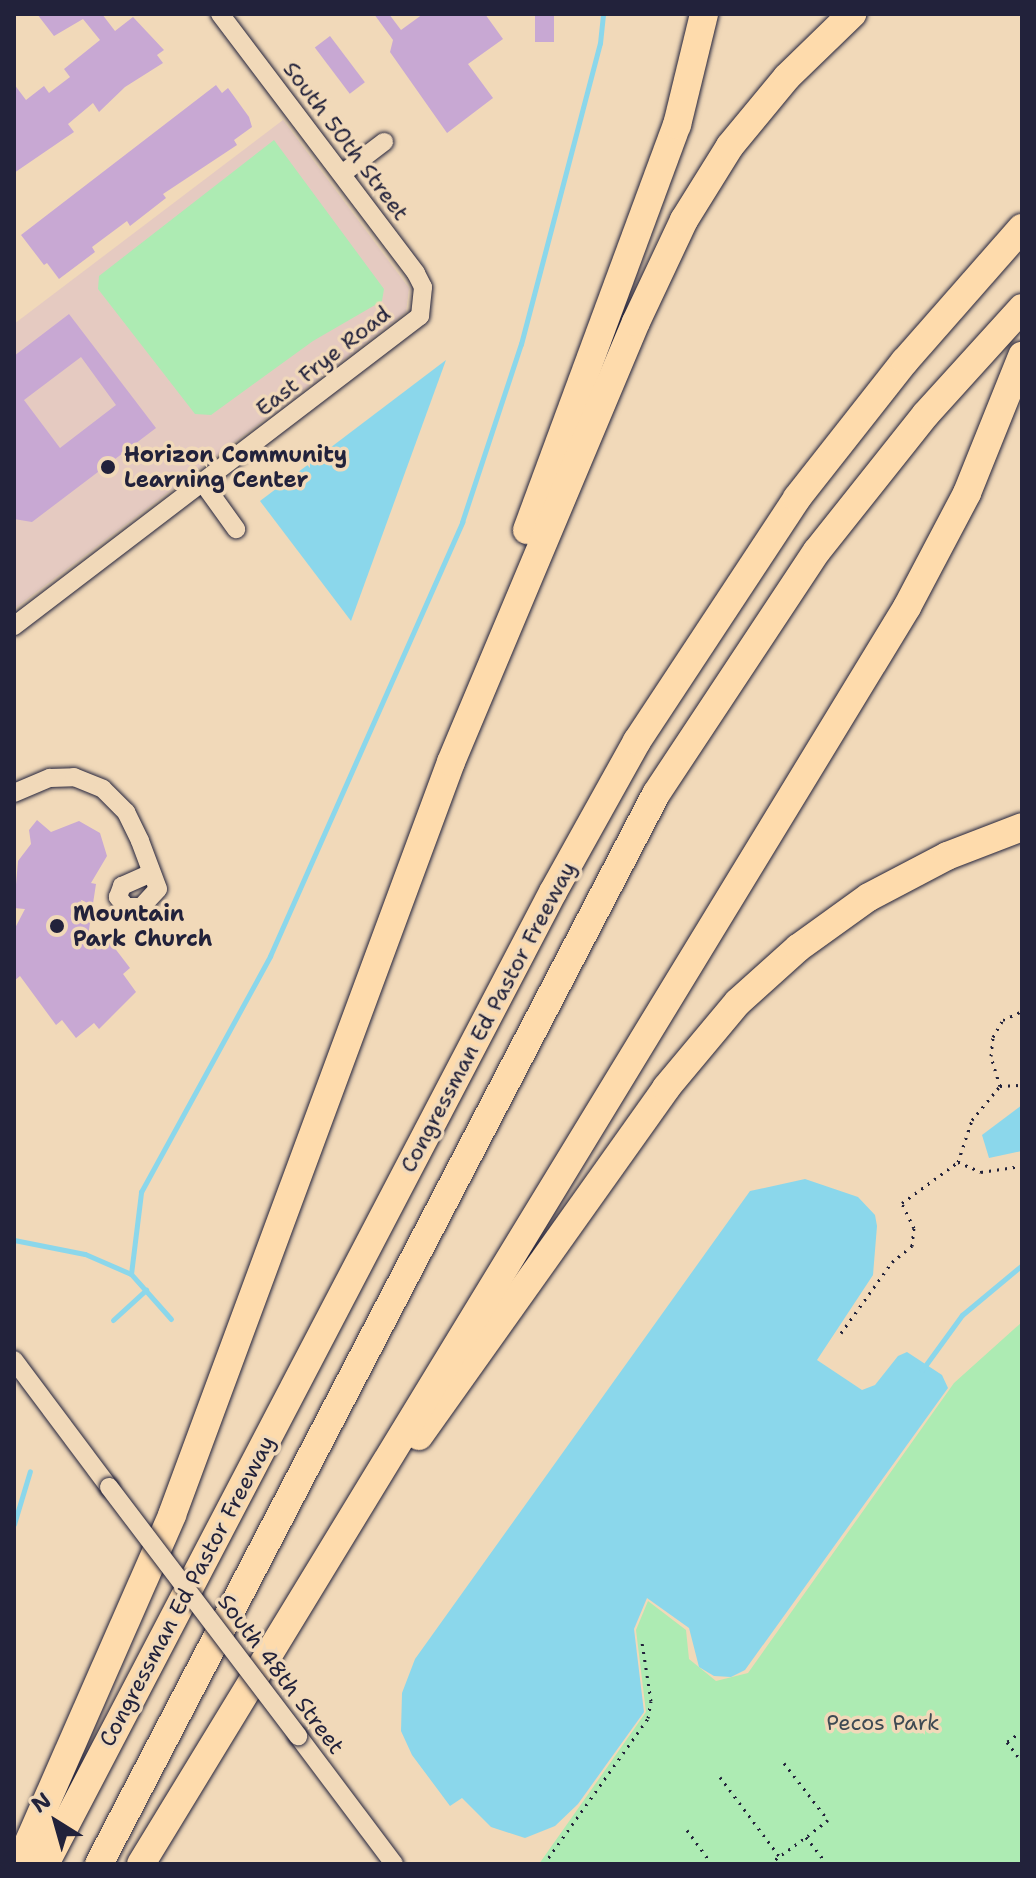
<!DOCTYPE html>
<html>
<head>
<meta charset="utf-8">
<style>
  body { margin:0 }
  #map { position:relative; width:1036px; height:1878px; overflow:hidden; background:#f1d9b9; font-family:"Shantell Sans",sans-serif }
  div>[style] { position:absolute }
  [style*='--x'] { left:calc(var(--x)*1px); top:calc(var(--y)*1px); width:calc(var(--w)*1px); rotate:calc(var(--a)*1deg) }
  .built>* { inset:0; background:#e5cac1 }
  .green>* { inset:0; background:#adebb3 }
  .water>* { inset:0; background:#8bd7eb }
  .stream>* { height:5px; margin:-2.5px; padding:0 2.5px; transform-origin:2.5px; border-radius:2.5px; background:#8bd7eb }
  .building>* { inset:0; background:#c8a8d3; transform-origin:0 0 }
  .path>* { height:3px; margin-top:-1.5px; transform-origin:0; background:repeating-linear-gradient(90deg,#22223b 0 2px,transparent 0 8px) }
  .roads { filter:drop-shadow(0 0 2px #22223b) drop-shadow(0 0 2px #22223b) }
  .minor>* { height:18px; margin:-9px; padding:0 9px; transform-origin:9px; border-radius:9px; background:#f1d9b9 }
  .highway>* { height:28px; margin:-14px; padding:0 14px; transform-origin:14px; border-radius:14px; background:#fedbac }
  .bridges { filter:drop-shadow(0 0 2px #22223b) drop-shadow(0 0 2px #22223b) }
  .minor-bridge>* { height:18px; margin:-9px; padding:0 9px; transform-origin:9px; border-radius:9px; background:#f1d9b9 }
  .dots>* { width:22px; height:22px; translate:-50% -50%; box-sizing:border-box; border:4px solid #f1d9b9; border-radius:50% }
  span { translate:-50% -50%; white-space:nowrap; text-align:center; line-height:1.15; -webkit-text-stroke:7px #f1d9b9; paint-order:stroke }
  .street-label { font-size:22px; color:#22223b }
  .poi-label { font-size:22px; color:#22223b; font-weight:700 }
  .left { translate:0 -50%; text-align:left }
  .park-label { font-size:22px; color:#3e4a53 }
  .frame { position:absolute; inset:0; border:16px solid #22223b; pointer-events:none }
  .north { position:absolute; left:16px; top:1782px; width:80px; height:80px; -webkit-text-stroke:6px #f1d9b9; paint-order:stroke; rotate:323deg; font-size:22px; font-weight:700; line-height:32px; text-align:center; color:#22223b }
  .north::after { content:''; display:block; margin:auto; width:28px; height:36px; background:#22223b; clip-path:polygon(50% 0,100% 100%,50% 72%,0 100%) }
</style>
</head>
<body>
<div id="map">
  <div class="built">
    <i style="clip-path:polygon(283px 120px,409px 288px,406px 312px,14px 609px,14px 324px)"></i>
  </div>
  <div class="green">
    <i style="clip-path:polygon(274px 140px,384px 289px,382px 301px,313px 341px,211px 415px,195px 414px,98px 289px,99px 276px)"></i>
    <i style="clip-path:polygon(1022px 1322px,1022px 1864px,539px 1864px,646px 1712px,636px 1630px,648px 1601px,686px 1630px,689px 1659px,716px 1681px,748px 1673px,954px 1383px)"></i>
  </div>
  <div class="water">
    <i style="clip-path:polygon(446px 360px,351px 621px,260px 501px)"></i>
    <i style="clip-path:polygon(1022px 1105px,1022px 1151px,989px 1158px,982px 1135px)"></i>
    <i style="clip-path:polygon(805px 1179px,858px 1197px,875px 1215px,877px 1226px,873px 1275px,817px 1360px,862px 1390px,875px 1385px,898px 1356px,907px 1352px,942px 1375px,948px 1388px,745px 1670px,731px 1677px,714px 1676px,699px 1667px,689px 1628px,647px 1598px,634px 1629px,644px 1712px,578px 1804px,555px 1826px,525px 1838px,491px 1827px,462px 1798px,450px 1806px,412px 1755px,401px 1731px,402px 1693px,415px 1659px,750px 1191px)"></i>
  </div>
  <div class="stream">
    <i style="--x:14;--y:1240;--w:72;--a:11.2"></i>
    <i style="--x:85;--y:1254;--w:50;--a:23.5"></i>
    <i style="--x:171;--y:1319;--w:60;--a:-131.6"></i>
    <i style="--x:131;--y:1274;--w:83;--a:-83"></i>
    <i style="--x:141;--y:1192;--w:269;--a:-61.3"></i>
    <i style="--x:270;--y:956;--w:475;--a:-66.1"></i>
    <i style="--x:462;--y:522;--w:188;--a:-71.7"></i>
    <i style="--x:521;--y:344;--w:311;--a:-75.3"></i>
    <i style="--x:600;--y:43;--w:29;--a:-84"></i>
    <i style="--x:113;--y:1320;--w:45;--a:-42.3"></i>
    <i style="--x:922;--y:1370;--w:68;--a:-54"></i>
    <i style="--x:962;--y:1315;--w:78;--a:-39.8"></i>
    <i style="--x:14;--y:1524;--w:55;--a:-73.2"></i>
  </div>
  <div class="building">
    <i style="clip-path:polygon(37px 14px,102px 14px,115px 31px,133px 17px,164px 50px,157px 55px,163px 63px,125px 87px,99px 112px,93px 103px,68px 124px,74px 132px,14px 173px,14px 84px,26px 100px,44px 86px,49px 93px,70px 77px,64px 69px,100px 40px,83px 19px,54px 36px)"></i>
    <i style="clip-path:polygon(374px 14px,389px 14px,401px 30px,423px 14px,485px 14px,503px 39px,468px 64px,493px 98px,447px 133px,390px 52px,393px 40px)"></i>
    <i style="left:535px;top:14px;width:19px;height:28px"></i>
    <i style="left:330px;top:36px;width:58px;height:19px;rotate:53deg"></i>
    <i style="clip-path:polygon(216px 85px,222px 93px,228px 88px,249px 117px,252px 127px,234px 140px,237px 145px,163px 194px,166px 198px,130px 226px,127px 221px,92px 247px,95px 252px,59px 279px,47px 263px,44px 265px,21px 235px)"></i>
    <i style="clip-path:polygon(evenodd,69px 314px,156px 428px,32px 522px,14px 519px,14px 356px,69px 314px,81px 357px,116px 405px,60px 448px,24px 400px,81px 357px)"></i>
    <i style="clip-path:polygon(37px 820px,51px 832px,79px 821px,100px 833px,107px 856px,91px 883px,96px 884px,88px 936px,107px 938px,130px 968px,123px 974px,136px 992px,99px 1029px,94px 1023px,76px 1038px,62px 1020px,56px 1025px,20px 976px,14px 981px,14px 930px,25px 909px,14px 908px,18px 861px,31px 844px,29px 830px)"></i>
  </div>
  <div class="path">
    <i style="--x:1000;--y:1086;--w:22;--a:-3"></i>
    <i style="--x:958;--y:1162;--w:25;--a:23"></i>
    <i style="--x:981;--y:1172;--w:41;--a:-8.3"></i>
    <i style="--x:841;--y:1333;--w:87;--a:-54.3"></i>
    <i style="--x:892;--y:1262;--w:26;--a:-39"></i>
    <i style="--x:912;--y:1246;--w:18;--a:-84"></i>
    <i style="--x:914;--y:1228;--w:28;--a:-116"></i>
    <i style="--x:902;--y:1203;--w:69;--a:-36.2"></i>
    <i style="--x:958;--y:1162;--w:44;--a:-71.6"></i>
    <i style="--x:972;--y:1120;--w:44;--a:-50.5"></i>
    <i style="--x:1000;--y:1086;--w:31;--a:-107"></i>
    <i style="--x:991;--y:1056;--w:19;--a:-84"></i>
    <i style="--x:993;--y:1037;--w:20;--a:-60"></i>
    <i style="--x:1003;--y:1020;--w:21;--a:-25"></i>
    <i style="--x:1022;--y:1731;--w:19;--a:144"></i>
    <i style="--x:1007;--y:1742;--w:25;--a:53"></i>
    <i style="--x:784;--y:1763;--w:72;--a:52.3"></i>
    <i style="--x:828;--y:1820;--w:28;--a:142"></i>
    <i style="--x:720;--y:1777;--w:99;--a:53.2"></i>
    <i style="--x:687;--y:1830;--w:42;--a:53.7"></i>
    <i style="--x:544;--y:1864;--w:179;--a:-54.5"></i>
    <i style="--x:648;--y:1718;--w:17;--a:-80"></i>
    <i style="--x:651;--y:1701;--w:60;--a:-98.7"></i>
    <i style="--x:769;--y:1864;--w:46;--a:-36.1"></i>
    <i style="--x:806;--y:1837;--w:34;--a:52"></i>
  </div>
  <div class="roads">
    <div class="minor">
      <i style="--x:342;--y:174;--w:53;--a:-37.3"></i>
      <i style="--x:203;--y:483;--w:57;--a:54.3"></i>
      <i style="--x:14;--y:626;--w:511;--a:-37.36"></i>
      <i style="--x:420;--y:316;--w:29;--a:-84"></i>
      <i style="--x:423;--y:287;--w:16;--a:-117"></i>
      <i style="--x:416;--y:273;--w:325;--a:-127.1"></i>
      <i style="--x:14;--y:793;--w:39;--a:-23"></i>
      <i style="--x:50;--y:778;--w:24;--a:-2"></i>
      <i style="--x:74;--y:777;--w:31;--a:22"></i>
      <i style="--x:103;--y:789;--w:33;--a:45"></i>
      <i style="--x:126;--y:812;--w:32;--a:64"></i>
      <i style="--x:140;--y:841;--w:51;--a:69.4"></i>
      <i style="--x:158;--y:889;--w:25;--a:133"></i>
      <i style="--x:141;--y:907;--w:15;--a:180"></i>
      <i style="--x:126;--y:907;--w:13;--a:-129"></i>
      <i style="--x:118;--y:897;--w:12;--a:-70"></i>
      <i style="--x:122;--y:886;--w:32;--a:-24"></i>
      <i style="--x:14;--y:1360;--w:159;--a:53.2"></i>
      <i style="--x:298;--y:1736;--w:160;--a:53.1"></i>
    </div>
    <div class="highway">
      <i style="--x:527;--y:530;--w:432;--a:-69.7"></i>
      <i style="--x:677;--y:125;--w:114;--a:-76.3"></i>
      <i style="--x:419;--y:1436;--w:427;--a:-54.6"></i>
      <i style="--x:666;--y:1088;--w:112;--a:-50.1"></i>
      <i style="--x:738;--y:1002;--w:81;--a:-42"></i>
      <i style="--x:798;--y:948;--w:87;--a:-35.7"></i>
      <i style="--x:869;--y:897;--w:88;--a:-27.7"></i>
      <i style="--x:947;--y:856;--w:80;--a:-21.1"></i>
      <i style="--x:19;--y:1864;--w:381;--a:-66.3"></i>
      <i style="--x:172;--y:1515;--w:803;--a:-69.67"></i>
      <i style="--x:451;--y:762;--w:477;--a:-67.2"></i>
      <i style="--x:636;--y:322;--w:113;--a:-64.8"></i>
      <i style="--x:684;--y:220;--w:87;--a:-58.1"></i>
      <i style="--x:730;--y:146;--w:89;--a:-50.4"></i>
      <i style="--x:787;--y:77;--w:91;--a:-44.1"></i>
      <i style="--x:45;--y:1864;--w:1097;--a:-62.41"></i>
      <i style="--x:553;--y:892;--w:173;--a:-60.9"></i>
      <i style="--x:637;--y:741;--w:291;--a:-56.6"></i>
      <i style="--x:797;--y:498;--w:174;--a:-51.8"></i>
      <i style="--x:905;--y:361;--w:177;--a:-48.7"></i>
      <i style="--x:99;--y:1864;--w:1206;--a:-62.5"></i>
      <i style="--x:656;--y:794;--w:291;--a:-56.5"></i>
      <i style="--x:817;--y:551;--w:175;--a:-51.5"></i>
      <i style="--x:926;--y:414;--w:143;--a:-47.8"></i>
      <i style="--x:141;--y:1864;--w:1472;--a:-58.64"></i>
      <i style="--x:907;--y:607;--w:129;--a:-62.2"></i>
      <i style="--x:967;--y:493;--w:148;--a:-68.1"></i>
    </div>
  </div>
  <div class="bridges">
    <div class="minor-bridge">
      <i style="--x:109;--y:1487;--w:313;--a:52.8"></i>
    </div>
  </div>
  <div class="dots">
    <i style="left:108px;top:467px;background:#22223b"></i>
    <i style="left:57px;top:926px;background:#22223b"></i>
  </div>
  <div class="street-label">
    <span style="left:346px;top:141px;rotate:53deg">South 50th Street</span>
    <span style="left:323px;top:361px;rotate:-38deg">East Frye Road</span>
    <span style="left:488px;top:1017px;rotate:-62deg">Congressman Ed Pastor Freeway</span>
    <span style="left:187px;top:1591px;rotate:-62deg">Congressman Ed Pastor Freeway</span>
    <span style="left:281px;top:1674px;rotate:53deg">South 48th Street</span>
  </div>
  <div class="poi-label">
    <span class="left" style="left:124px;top:467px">Horizon Community<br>Learning Center</span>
    <span class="left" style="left:73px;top:926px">Mountain<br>Park Church</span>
  </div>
  <div class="park-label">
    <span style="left:883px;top:1723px">Pecos Park</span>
  </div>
  <div class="frame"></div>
  <div class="north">N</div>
</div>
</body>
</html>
